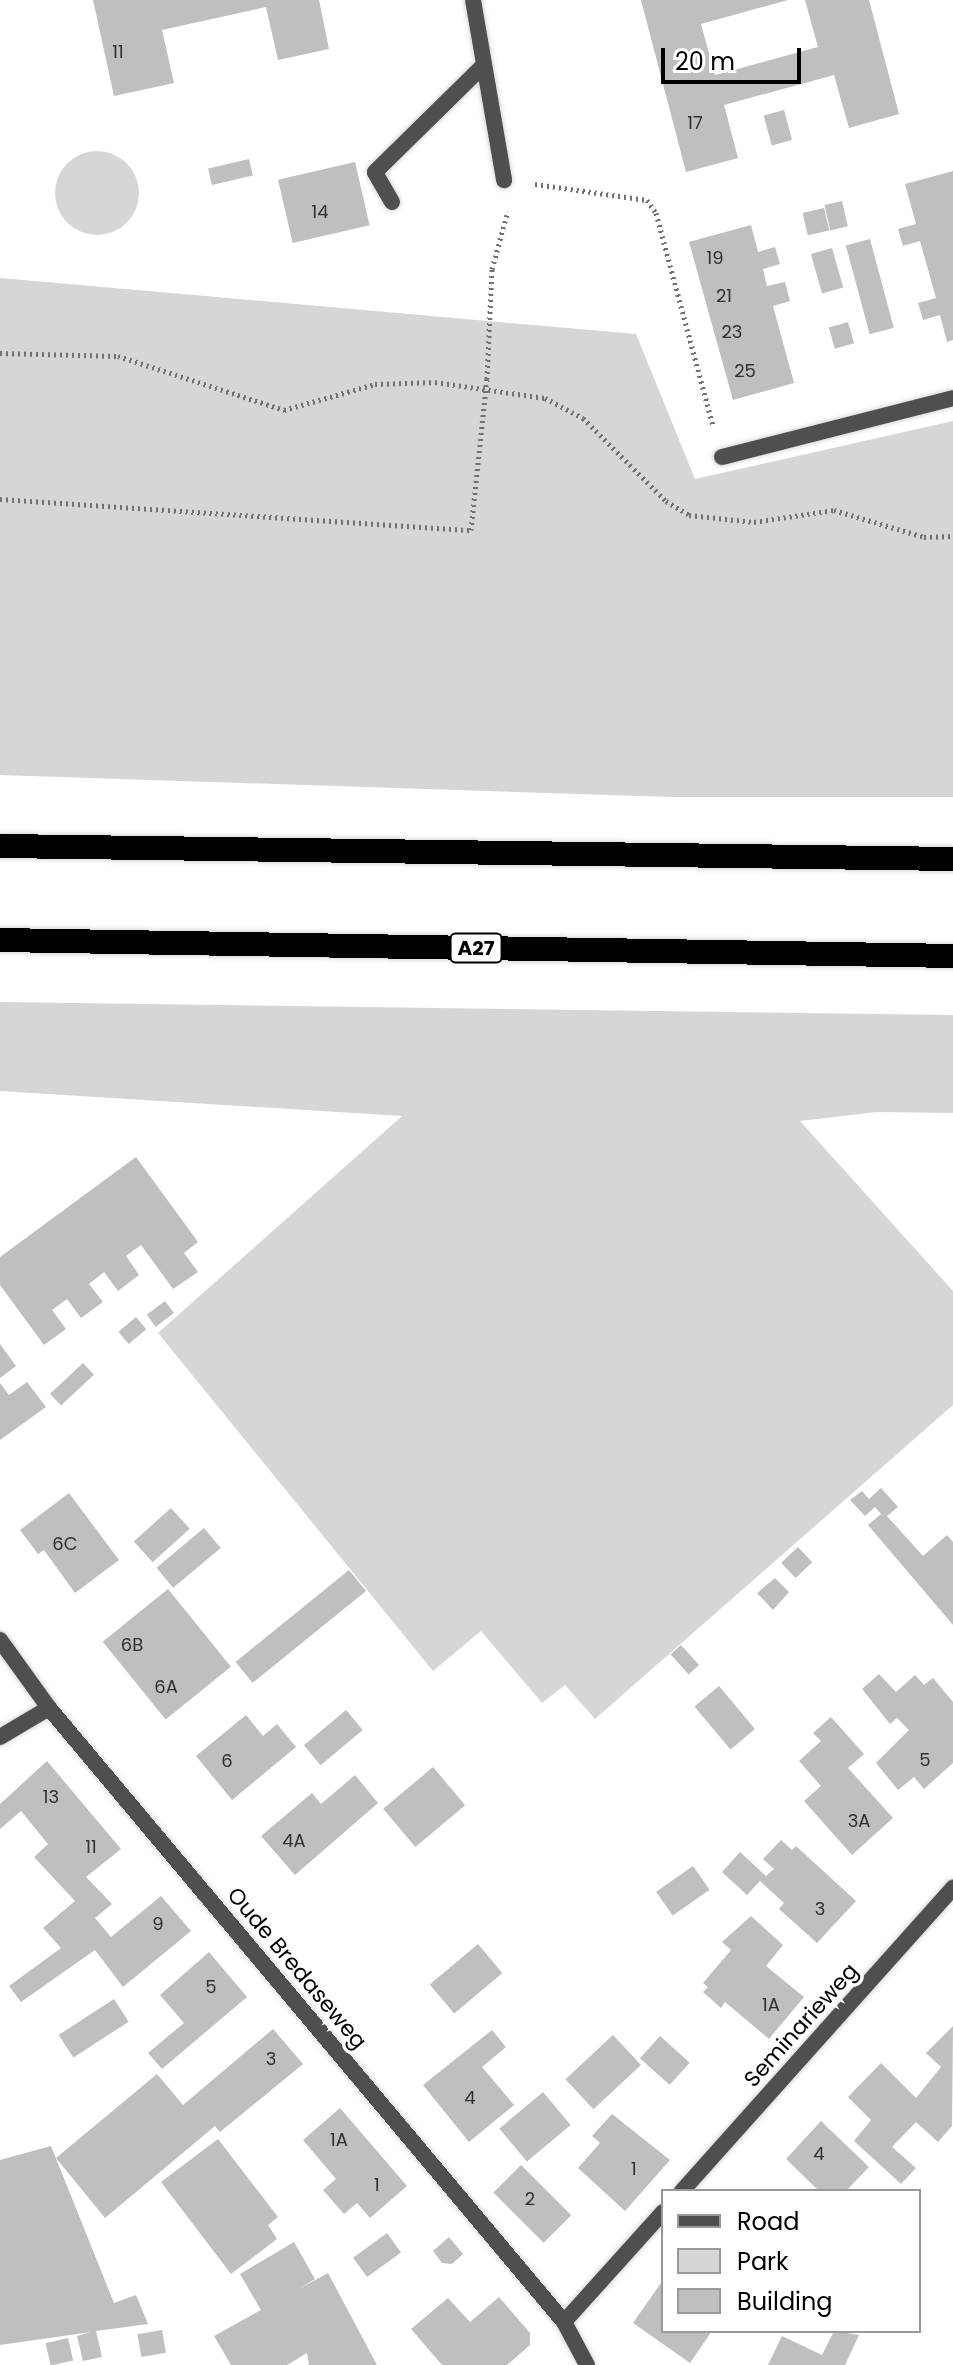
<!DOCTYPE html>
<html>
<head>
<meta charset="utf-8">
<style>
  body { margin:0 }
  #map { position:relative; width:953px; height:2365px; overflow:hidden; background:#fff; font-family:Poppins,sans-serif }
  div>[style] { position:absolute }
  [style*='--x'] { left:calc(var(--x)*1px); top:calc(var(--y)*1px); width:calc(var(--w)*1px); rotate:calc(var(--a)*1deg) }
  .green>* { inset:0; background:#d6d6d6 }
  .round { border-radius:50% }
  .building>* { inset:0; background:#bfbfbf; transform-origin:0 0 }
  .path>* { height:5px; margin-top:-2.5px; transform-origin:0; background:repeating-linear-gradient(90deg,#717171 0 2px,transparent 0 6px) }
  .roads { filter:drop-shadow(0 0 2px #dbdbdb) drop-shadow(0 0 2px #dbdbdb) }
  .service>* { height:16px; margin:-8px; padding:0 8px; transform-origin:8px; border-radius:8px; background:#4f4f4f }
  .minor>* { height:16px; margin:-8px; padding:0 8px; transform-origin:8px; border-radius:8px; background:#4f4f4f }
  .motorway>* { height:24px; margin:-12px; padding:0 12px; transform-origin:12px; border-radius:12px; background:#000 }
  span { translate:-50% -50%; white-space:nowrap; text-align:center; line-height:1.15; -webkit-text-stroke:7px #fff; paint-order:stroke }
  .number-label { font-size:18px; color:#303030 }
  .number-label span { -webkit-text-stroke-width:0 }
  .shield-label span { padding:2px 6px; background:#fff; border:2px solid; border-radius:6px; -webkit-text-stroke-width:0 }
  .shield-label { font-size:20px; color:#000; font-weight:700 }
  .street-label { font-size:22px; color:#000 }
  .legend { position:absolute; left:661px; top:2189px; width:260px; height:144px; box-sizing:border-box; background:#fff; border:2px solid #999; margin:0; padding:10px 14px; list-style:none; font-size:24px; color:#000 }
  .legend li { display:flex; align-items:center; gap:16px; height:40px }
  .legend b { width:40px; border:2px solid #999 }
  .scale { position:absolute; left:661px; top:48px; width:140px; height:36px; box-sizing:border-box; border:4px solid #000; border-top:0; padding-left:10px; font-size:24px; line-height:28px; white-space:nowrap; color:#000; -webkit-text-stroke:6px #fff; paint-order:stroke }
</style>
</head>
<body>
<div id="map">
  <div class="green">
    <i class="round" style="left:55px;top:151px;width:84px;height:84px"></i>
    <i style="clip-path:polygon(0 278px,636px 334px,695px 479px,953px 421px,953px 797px,671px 797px,0 775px)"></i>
    <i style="clip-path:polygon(0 1002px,953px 1015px,953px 1113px,877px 1112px,800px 1121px,953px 1291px,953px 1405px,595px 1719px,565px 1685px,542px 1703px,481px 1631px,433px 1671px,158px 1333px,402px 1116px,0 1091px)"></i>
  </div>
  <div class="building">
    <i style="clip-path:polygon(93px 0,319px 0,329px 49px,278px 60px,266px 7px,162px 30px,174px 83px,114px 96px)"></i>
    <i style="clip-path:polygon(641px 0,788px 0,701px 24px,715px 75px,818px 47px,805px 0,869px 0,899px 114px,849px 128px,834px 75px,724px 105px,738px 158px,686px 172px)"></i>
    <i style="left:784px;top:110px;width:31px;height:21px;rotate:75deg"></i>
    <i style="left:249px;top:159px;width:17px;height:42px;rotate:77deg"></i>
    <i style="left:355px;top:162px;width:65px;height:79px;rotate:77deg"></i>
    <i style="clip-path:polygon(953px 171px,953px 340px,947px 342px,940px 315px,923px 320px,918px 303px,936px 298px,920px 241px,903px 246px,898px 229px,916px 224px,905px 184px)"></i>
    <i style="left:842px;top:201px;width:26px;height:18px;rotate:77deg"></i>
    <i style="left:824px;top:208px;width:23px;height:22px;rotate:77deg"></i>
    <i style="clip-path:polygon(751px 225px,758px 252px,775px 247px,780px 264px,763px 269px,767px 286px,785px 282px,790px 301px,773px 306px,794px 383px,733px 400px,689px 242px)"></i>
    <i style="left:870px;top:239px;width:92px;height:25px;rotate:75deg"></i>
    <i style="left:832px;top:248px;width:41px;height:22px;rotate:74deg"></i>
    <i style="left:848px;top:322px;width:22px;height:20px;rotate:74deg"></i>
    <i style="clip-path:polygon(136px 1157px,198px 1242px,184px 1253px,198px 1272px,173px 1289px,141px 1245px,126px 1256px,139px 1275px,118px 1291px,104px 1272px,89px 1284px,103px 1302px,81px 1318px,67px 1299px,52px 1310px,66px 1329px,44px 1345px,0 1285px,0 1257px)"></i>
    <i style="left:165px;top:1301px;width:15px;height:23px;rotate:53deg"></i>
    <i style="left:136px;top:1317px;width:16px;height:23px;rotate:50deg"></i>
    <i style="clip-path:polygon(0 1344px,16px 1366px,0 1378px)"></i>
    <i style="left:83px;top:1363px;width:16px;height:45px;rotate:47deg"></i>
    <i style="clip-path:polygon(27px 1382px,46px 1407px,0 1440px,0 1383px,9px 1395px)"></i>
    <i style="clip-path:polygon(881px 1488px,898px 1507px,887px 1516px,923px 1556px,947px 1535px,953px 1542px,953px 1625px,868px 1525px,881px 1514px,875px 1507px,865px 1516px,850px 1500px,862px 1491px,869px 1499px)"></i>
    <i style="clip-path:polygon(69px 1493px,119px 1560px,75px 1593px,44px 1550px,38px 1554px,20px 1530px)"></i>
    <i style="left:171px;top:1508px;width:28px;height:50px;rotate:48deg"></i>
    <i style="left:204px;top:1528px;width:26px;height:62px;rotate:50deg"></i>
    <i style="left:798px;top:1547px;width:21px;height:23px;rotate:47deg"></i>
    <i style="left:349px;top:1570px;width:27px;height:146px;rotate:51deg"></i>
    <i style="clip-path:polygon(775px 1578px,789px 1592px,773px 1610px,757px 1593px)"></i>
    <i style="left:168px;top:1589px;width:100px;height:84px;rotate:51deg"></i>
    <i style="left:681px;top:1645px;width:27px;height:14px;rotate:48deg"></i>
    <i style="clip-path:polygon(879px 1674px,896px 1692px,915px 1675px,924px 1685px,933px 1678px,953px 1702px,953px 1763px,924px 1789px,914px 1777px,898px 1790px,876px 1763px,909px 1730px,897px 1718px,890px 1724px,862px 1689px)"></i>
    <i style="left:719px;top:1686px;width:56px;height:32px;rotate:50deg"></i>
    <i style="left:346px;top:1710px;width:26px;height:55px;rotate:50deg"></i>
    <i style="clip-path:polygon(246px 1715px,263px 1736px,277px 1724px,296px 1747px,232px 1800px,196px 1756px)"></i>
    <i style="clip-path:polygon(831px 1717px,864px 1754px,848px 1768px,893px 1818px,852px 1855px,804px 1801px,821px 1786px,799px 1761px,821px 1741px,813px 1733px)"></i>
    <i style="clip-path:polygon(47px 1761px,121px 1849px,86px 1877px,112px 1904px,95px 1918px,111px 1937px,161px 1896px,191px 1931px,123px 1987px,95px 1950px,21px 2002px,9px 1986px,61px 1948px,43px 1928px,75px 1901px,34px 1857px,48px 1844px,21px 1811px,0 1829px,0 1804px)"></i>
    <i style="left:433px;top:1767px;width:50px;height:65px;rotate:50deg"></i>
    <i style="clip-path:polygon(355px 1775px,378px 1803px,295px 1875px,261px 1836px,312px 1793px,321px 1804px)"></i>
    <i style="clip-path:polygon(781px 1840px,792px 1850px,796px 1846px,856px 1901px,817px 1943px,779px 1909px,784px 1903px,760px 1881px,747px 1895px,722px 1872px,740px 1852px,766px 1876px,774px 1869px,763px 1859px)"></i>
    <i style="left:693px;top:1866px;width:29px;height:45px;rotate:55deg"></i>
    <i style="clip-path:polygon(751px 1916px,783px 1945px,766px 1966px,804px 1997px,769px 2039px,725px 2002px,721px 2008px,703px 1992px,708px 1987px,703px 1983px,731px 1950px,722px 1942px)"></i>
    <i style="left:478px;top:1944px;width:38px;height:63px;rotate:50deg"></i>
    <i style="clip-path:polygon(209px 1952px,247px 1997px,162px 2069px,148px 2053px,184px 2023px,160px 1995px)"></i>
    <i style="left:114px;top:1999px;width:27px;height:66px;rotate:57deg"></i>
    <i style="clip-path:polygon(953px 2026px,952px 2126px,938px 2142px,916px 2122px,892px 2147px,916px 2168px,901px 2184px,854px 2141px,871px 2120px,848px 2097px,881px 2063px,916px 2098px,941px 2067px,926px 2053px)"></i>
    <i style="clip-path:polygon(273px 2029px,303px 2064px,220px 2132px,215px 2126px,105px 2218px,56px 2158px,157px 2074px,183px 2105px)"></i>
    <i style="clip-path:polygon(492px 2030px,506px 2047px,482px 2067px,514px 2105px,469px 2142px,423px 2085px)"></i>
    <i style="left:613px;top:2035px;width:41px;height:65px;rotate:47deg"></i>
    <i style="left:660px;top:2036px;width:40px;height:30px;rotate:42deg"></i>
    <i style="left:543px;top:2092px;width:43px;height:57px;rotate:50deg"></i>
    <i style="clip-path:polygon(340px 2108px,407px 2186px,370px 2218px,357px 2203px,344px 2214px,323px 2190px,336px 2179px,303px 2140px)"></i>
    <i style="clip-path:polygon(612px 2114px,670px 2160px,625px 2211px,578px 2168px,600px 2143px,592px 2136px)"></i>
    <i style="clip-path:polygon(821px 2121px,869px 2167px,846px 2191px,819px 2191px,786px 2159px)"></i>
    <i style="clip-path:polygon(218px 2139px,278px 2217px,268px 2225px,277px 2239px,231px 2274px,161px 2182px)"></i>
    <i style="clip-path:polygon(51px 2146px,114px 2303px,136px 2295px,148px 2324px,96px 2331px,102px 2357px,83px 2361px,77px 2336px,91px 2332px,0 2345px,0 2160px)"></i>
    <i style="left:521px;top:2165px;width:71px;height:39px;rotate:45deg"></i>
    <i style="left:387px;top:2233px;width:24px;height:42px;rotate:54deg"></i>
    <i style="clip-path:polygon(449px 2237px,463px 2254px,452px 2264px,442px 2263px,433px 2251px)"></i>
    <i style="clip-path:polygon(294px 2242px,315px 2279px,299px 2289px,328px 2273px,377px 2365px,309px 2365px,307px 2353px,287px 2365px,231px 2365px,214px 2336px,261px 2310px,240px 2274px)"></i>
    <i style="clip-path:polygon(663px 2280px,663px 2331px,712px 2331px,690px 2363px,633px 2323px)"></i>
    <i style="clip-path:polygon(499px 2297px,530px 2333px,530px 2345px,507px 2365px,442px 2365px,411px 2329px,448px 2298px,470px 2322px)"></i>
    <i style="left:162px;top:2330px;width:23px;height:25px;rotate:80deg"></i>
    <i style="clip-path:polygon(834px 2331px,859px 2335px,845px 2365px,768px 2365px,782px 2336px,822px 2355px)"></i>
    <i style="left:68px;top:2338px;width:23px;height:23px;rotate:77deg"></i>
  </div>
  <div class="path">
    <i style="--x:535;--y:184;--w:113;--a:8.1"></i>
    <i style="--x:647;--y:200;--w:16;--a:55"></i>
    <i style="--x:656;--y:213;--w:220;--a:75"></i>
    <i style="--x:0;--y:353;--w:118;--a:1.5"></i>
    <i style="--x:118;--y:356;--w:175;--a:18"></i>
    <i style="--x:284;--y:410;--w:95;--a:-15.9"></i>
    <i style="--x:375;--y:384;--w:60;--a:-1.9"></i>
    <i style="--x:435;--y:382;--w:111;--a:8.3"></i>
    <i style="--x:545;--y:398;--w:43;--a:27.8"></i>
    <i style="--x:583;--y:418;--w:117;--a:45"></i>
    <i style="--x:666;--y:501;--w:27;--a:31"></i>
    <i style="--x:689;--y:515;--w:65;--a:6.1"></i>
    <i style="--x:754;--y:522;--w:81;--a:-8.5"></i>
    <i style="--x:834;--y:510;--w:94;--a:16.7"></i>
    <i style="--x:924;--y:537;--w:29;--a:-2"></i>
    <i style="--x:0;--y:499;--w:472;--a:3.8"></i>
    <i style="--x:471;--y:530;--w:152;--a:-84"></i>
    <i style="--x:487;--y:379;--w:110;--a:-87.4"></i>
    <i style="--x:492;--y:269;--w:60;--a:-74.6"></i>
  </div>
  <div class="roads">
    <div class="service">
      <i style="--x:392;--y:202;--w:34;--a:-120"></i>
      <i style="--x:375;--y:172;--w:153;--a:-44.5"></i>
    </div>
    <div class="minor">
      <i style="--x:473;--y:0;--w:183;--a:80.2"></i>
      <i style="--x:722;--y:457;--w:238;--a:-14.3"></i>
      <i style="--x:0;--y:1640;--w:84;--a:54.2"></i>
      <i style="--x:49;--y:1708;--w:801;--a:50.01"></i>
      <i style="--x:0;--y:1737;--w:57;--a:-30.6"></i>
      <i style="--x:682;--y:2191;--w:407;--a:-48.2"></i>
      <i style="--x:587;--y:2365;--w:49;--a:-118.1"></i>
      <i style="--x:564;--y:2322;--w:148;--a:-48"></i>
    </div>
    <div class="motorway">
      <i style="--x:0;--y:846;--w:953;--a:0.78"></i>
      <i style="--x:0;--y:940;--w:953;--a:0.96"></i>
    </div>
  </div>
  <div class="number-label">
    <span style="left:118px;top:52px">11</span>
    <span style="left:695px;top:123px">17</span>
    <span style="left:320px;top:212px">14</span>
    <span style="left:715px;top:258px">19</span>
    <span style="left:724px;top:296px">21</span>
    <span style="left:732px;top:332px">23</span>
    <span style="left:745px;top:371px">25</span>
    <span style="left:65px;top:1544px">6C</span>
    <span style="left:132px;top:1645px">6B</span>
    <span style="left:166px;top:1687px">6A</span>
    <span style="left:925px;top:1760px">5</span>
    <span style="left:227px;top:1761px">6</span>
    <span style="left:51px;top:1797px">13</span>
    <span style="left:859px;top:1821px">3A</span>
    <span style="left:294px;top:1841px">4A</span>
    <span style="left:91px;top:1847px">11</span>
    <span style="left:820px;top:1909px">3</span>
    <span style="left:158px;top:1924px">9</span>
    <span style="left:211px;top:1987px">5</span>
    <span style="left:771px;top:2005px">1A</span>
    <span style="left:271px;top:2059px">3</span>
    <span style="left:470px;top:2098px">4</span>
    <span style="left:339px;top:2140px">1A</span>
    <span style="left:819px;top:2154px">4</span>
    <span style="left:634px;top:2169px">1</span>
    <span style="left:377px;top:2185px">1</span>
    <span style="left:530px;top:2199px">2</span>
  </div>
  <div class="shield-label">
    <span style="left:476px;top:948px">A27</span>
  </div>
  <div class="street-label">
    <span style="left:297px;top:1968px;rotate:50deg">Oude Bredaseweg</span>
    <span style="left:801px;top:2025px;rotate:-48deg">Seminarieweg</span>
  </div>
  <ul class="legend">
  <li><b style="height:10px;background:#4f4f4f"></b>Road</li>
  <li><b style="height:22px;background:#d6d6d6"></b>Park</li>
  <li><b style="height:22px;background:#bfbfbf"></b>Building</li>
  </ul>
  <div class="scale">20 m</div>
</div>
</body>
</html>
